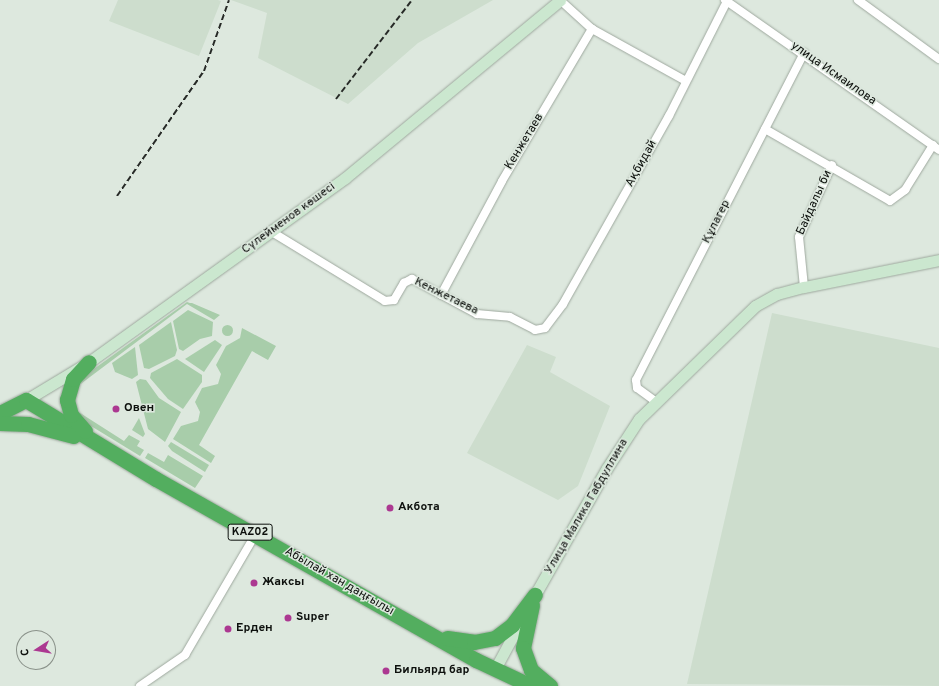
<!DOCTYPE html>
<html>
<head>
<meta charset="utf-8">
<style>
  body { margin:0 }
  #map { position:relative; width:939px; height:686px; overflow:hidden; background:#dde8de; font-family:Overpass,sans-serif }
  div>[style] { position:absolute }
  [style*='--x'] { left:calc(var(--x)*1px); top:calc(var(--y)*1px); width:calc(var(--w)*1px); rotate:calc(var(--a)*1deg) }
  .built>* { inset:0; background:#cdddcd }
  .green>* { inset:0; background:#a8cdaa }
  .round { border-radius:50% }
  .roads { filter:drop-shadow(0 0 1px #9ea89e) drop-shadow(0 0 1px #9ea89e) }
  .street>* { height:8px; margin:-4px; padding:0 4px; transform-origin:4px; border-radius:4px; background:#fff }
  .secondary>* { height:11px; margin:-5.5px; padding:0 5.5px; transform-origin:5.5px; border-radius:5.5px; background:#cbe7cf }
  .highway>* { height:15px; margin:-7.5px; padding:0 7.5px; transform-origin:7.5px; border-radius:7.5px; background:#53ae5f }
  .rail>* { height:2px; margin-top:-1px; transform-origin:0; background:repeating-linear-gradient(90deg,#262926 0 6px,transparent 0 9px) }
  .dots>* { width:11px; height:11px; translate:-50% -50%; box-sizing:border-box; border:2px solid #dde8de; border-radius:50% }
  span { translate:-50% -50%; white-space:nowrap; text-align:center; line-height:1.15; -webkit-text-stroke:3px #dde8de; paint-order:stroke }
  .shield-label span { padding:1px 3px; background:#dde8de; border:1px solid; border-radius:3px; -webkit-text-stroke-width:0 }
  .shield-label { font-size:11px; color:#0d100d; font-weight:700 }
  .street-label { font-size:12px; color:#0d100d }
  .poi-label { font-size:12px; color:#0d100d; font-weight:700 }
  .left { translate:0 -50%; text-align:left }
  .north { position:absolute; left:16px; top:630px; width:40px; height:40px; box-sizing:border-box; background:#dde8de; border:1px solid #8a928a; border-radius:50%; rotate:258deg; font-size:11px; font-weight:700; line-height:16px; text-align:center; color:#0d100d }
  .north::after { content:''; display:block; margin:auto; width:14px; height:18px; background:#ac3891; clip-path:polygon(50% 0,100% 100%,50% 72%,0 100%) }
</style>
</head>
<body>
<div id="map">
  <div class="built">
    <i style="clip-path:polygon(118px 0,218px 0,221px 1px,199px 56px,109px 21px)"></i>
    <i style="clip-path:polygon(231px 0,493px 0,418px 43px,348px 104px,258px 58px,267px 13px)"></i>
    <i style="clip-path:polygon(772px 313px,939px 348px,939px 686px,687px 684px)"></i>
    <i style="clip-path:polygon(527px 345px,556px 357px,550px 372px,610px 406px,578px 486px,558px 500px,467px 453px)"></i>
  </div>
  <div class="green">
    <i style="clip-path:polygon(187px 302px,190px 303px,192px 303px,220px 315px,214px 320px,187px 304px,78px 386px,74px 399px,77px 411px,124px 441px,129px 435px,140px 441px,137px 446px,144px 450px,140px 456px,73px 415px,73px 384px)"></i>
    <i style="clip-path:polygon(188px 310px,213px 322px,212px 336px,200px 339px,183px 351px,179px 349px,173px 321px)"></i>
    <i style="clip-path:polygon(171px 322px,177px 350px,175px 356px,149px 369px,144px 368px,139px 345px)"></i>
    <i class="round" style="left:221.5px;top:324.5px;width:11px;height:11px"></i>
    <i style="clip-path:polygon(242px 328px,276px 346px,268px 360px,252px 351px,199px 445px,215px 456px,211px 463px,173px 439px,181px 426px,198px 421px,200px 412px,195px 402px,202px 388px,218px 384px,221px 374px,216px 365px,226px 346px,240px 338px)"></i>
    <i style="clip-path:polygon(215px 340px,222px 345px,204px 372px,185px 359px)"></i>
    <i style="clip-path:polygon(135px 347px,138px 375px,132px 379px,115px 372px,112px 363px)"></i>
    <i style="clip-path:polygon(177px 359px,202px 375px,202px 382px,183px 409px,168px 399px,150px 378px,151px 373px)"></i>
    <i style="clip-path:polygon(140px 379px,146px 380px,159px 398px,181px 412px,165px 442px,148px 429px,136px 382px)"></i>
    <i style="clip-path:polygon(139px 418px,145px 434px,143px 437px,132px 430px)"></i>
    <i style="clip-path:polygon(171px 442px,209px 465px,205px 472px,172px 451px,168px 446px)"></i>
    <i style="clip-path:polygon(148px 453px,164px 462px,168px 455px,203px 476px,195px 488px,145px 458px)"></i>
  </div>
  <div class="roads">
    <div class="street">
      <i style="--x:725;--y:0;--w:261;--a:35"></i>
      <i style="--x:858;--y:0;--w:100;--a:36.1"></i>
      <i style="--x:592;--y:29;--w:107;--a:29"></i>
      <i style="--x:765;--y:129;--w:144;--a:29.9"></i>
      <i style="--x:890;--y:201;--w:19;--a:-36"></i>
      <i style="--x:905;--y:190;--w:53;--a:-58.1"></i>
      <i style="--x:272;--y:232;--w:132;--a:31.4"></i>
      <i style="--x:385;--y:301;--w:9;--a:-6"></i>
      <i style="--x:394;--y:300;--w:20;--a:-60"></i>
      <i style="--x:404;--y:283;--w:9;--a:-27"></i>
      <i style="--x:412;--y:279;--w:74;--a:28.3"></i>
      <i style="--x:477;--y:314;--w:33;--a:5"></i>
      <i style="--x:510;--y:317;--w:28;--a:27"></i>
      <i style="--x:535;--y:330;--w:10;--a:-11"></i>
      <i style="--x:545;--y:328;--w:30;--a:-53"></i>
      <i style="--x:563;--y:304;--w:216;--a:-60.6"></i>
      <i style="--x:669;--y:116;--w:129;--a:-63.2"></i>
      <i style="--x:804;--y:287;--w:50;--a:-95.7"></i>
      <i style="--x:799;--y:237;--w:79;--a:-65.4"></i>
      <i style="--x:441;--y:295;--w:129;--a:-61.8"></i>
      <i style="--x:502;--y:181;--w:177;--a:-59.4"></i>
      <i style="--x:592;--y:29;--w:43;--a:-137.8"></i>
      <i style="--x:655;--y:401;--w:22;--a:-144"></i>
      <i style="--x:637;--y:388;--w:8;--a:-97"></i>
      <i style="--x:636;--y:380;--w:368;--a:-62.8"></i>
      <i style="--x:140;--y:686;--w:55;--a:-34.6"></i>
      <i style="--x:185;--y:655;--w:139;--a:-59.7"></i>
    </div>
    <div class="secondary">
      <i style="--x:26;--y:400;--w:74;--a:-31.1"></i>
      <i style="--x:89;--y:362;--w:315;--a:-35.7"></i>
      <i style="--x:345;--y:178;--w:279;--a:-39.6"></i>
      <i style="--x:532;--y:600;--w:152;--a:-60.4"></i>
      <i style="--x:607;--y:468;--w:59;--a:-56.9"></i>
      <i style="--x:639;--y:419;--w:162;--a:-44.2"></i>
      <i style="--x:755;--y:306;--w:25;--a:-29"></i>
      <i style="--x:777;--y:294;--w:28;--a:-15"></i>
      <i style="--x:804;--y:287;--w:138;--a:-11.3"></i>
      <i style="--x:495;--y:669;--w:57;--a:-61.6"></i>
    </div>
    <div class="highway">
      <i style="--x:0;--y:413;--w:29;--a:-27"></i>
      <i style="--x:26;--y:400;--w:152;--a:31.3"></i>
      <i style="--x:156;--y:479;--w:368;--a:29.5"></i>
      <i style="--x:476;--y:660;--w:61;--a:25.3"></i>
      <i style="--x:0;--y:423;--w:28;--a:2"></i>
      <i style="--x:28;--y:424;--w:47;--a:14.9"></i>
      <i style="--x:85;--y:431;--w:21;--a:-131"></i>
      <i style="--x:71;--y:415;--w:16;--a:-105"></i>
      <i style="--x:67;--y:400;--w:22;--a:-74"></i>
      <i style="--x:73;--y:379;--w:23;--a:-47"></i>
      <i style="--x:532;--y:605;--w:44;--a:101.8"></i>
      <i style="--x:523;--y:648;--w:23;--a:70"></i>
      <i style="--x:531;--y:670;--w:25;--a:40"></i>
      <i style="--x:447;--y:638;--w:27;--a:8"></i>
      <i style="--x:474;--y:642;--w:21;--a:-11"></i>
      <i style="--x:495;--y:638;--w:21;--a:-37"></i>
      <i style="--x:512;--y:625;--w:38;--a:-53"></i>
    </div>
  </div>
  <div class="rail">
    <i style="--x:336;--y:99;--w:125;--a:-52.5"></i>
    <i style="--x:117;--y:196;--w:152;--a:-55.2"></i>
    <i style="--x:204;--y:71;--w:75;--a:-70.6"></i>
  </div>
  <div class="dots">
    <i style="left:116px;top:409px;background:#ac3891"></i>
    <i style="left:390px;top:508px;background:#ac3891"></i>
    <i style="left:254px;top:583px;background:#ac3891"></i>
    <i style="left:288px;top:618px;background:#ac3891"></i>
    <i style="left:228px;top:629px;background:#ac3891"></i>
    <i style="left:386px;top:671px;background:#ac3891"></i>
  </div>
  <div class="shield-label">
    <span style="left:250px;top:532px">KАZ02</span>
  </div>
  <div class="street-label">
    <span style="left:833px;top:74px;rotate:35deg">улица Исмаилова</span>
    <span style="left:525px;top:142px;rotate:-59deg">Кенжетаев</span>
    <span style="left:642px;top:164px;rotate:-61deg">Ақбидай</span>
    <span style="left:815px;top:203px;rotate:-66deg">Байдалы би</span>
    <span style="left:289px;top:219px;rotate:-36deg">Сүлейменов көшесі</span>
    <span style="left:717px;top:222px;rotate:-63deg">Құлагер</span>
    <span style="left:446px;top:297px;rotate:26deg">Кенжетаева</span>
    <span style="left:587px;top:507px;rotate:-60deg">Улица Малика Габдуллина</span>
    <span style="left:339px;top:582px;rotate:30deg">Абылай хан даңғылы</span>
  </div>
  <div class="poi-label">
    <span class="left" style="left:124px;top:409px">Овен</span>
    <span class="left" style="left:398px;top:508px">Акбота</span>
    <span class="left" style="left:262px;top:583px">Жаксы</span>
    <span class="left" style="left:296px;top:618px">Super</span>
    <span class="left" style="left:236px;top:629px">Ерден</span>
    <span class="left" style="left:394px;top:671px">Бильярд бар</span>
  </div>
  <div class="north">С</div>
</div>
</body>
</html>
